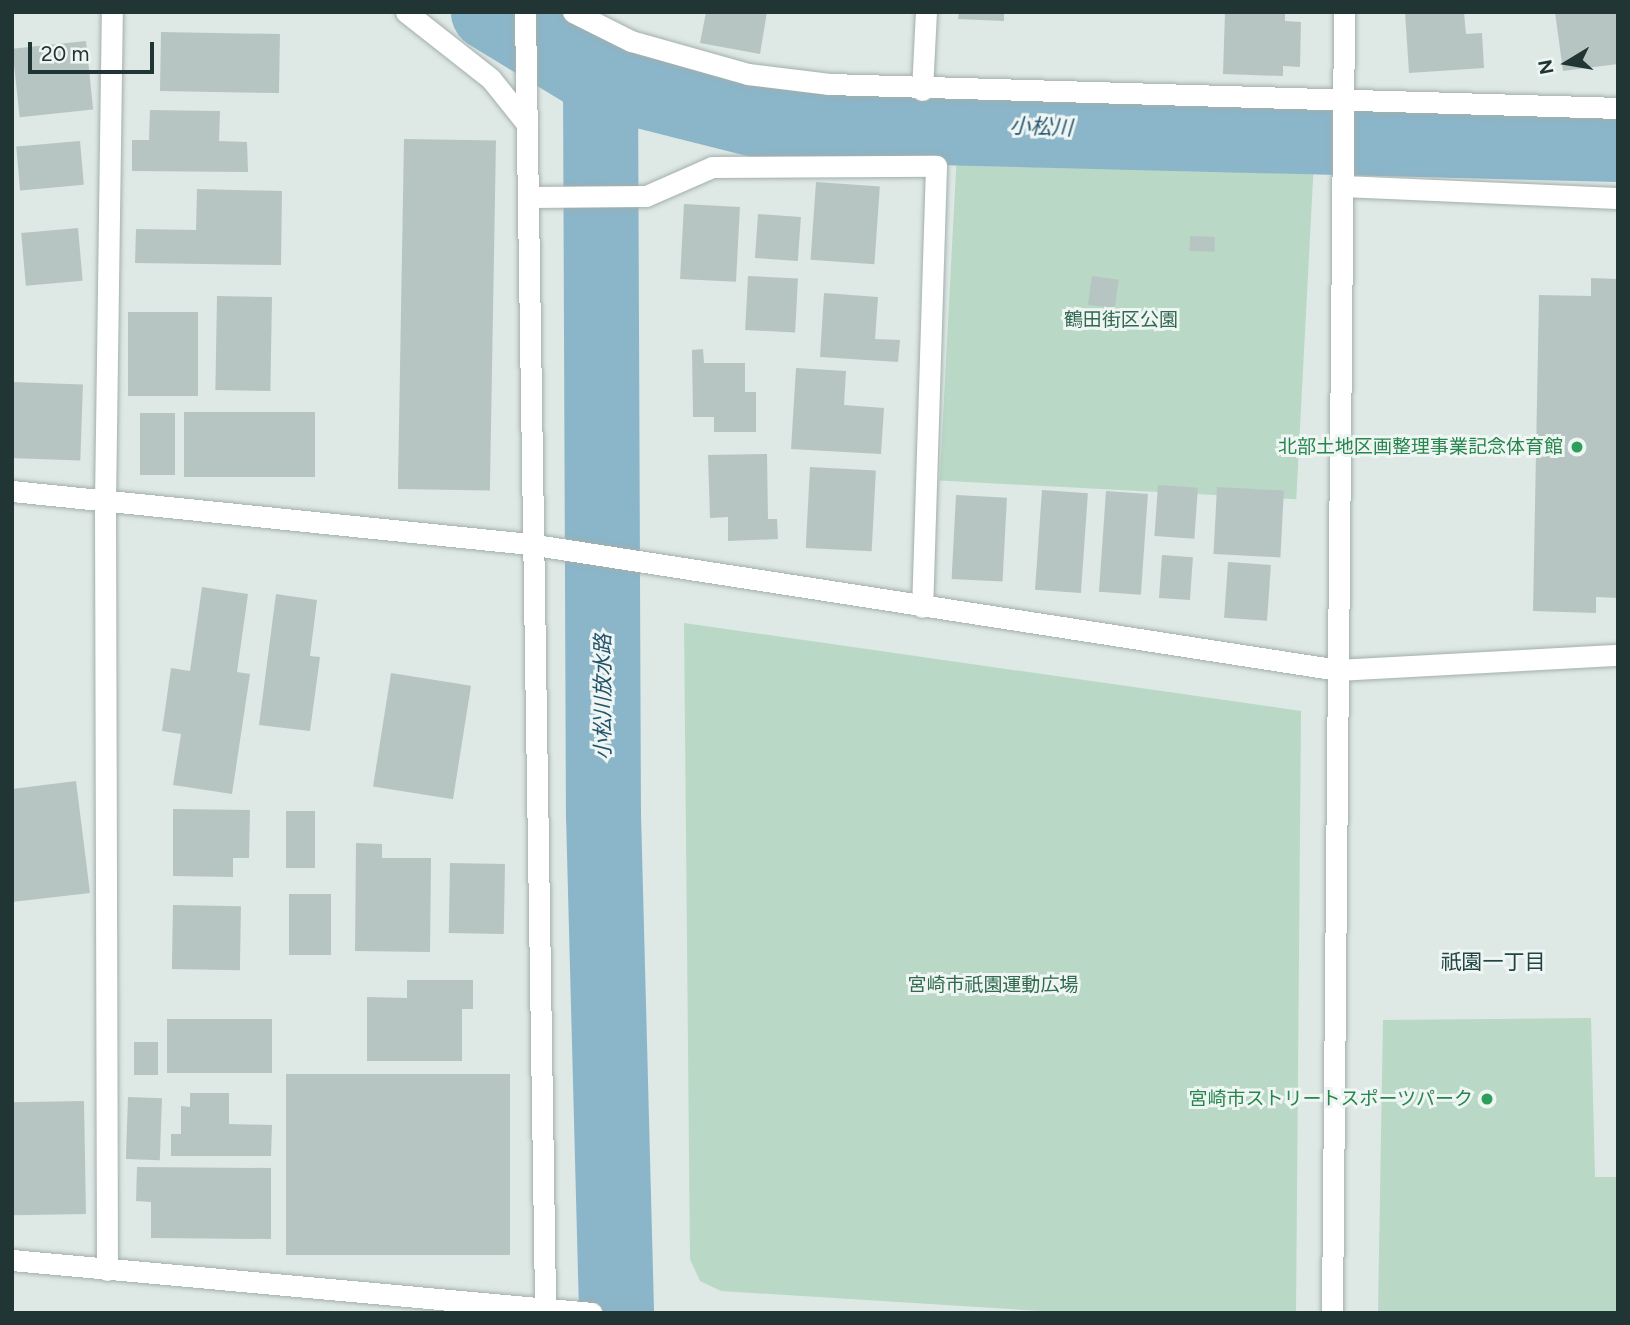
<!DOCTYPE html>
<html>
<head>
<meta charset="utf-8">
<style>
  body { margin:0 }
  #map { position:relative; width:1630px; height:1325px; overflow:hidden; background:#dee8e5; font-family:Figtree,"Noto Sans JP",sans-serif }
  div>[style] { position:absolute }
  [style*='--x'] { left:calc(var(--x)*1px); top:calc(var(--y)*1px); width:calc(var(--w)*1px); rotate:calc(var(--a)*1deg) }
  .green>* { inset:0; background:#b9d8c6; transform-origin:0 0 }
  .river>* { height:75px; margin:-37.5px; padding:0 37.5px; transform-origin:37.5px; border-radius:37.5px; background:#8bb5c9 }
  .building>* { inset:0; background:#b7c5c2; transform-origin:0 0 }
  .roads { filter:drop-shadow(0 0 2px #a2afac) drop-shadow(0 0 2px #a2afac) }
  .minor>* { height:21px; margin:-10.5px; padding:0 10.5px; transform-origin:10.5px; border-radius:10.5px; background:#fff }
  .tertiary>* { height:21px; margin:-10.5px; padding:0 10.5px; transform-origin:10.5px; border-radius:10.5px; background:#fff }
  .dots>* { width:19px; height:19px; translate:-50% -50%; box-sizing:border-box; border:4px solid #eef5f3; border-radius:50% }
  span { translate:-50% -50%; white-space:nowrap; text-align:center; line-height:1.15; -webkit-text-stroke:6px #eef5f3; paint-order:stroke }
  .park-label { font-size:19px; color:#30694f }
  .leisure-label { font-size:19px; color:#27864d }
  .right { translate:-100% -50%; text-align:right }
  .water-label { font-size:21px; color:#22536c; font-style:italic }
  .neighbourhood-label { font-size:21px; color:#204643 }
  .frame { position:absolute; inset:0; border:14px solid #213634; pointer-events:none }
  .north { position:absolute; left:1532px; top:28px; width:70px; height:70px; -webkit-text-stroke:5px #eef5f3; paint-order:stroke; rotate:259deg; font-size:19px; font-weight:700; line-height:28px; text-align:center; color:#213634 }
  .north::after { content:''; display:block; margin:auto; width:24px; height:32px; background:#213634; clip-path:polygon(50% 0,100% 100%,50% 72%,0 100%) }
  .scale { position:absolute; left:28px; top:42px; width:126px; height:32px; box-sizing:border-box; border:4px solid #213634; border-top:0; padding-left:9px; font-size:21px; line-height:24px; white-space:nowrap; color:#213634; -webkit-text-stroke:5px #eef5f3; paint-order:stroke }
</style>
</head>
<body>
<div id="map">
  <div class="green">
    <i style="left:957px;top:151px;width:357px;height:330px;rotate:3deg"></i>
    <i style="clip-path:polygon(684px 623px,1301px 711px,1296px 1313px,1072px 1313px,721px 1291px,700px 1281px,690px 1259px)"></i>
    <i style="clip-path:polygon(1591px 1018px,1595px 1177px,1618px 1177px,1618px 1313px,1378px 1313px,1383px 1020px)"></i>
  </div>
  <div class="river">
    <i style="--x:488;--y:12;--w:131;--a:31.3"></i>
    <i style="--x:600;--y:80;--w:176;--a:14.1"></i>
    <i style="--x:771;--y:123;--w:847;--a:1.42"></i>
    <i style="--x:600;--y:80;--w:734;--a:89.77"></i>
    <i style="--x:603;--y:814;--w:499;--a:88.5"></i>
  </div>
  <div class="building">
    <i style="clip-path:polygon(706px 12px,767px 12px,760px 54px,700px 43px)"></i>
    <i style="clip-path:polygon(959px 12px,1004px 12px,1004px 21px,958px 19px)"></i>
    <i style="clip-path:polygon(1225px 12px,1285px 12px,1285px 21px,1301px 22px,1300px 67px,1283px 66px,1283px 76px,1223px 74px)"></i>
    <i style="clip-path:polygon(1405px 12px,1464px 12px,1466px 34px,1482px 33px,1484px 68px,1409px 73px)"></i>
    <i style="clip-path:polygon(1555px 12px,1617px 12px,1618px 64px,1563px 71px)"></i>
    <i style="left:161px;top:32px;width:119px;height:59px;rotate:1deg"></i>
    <i style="left:86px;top:41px;width:69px;height:74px;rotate:84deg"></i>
    <i style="clip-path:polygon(150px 110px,220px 111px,219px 141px,247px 142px,248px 172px,132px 171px,132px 140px,149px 140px)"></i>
    <i style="left:404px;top:139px;width:92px;height:350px;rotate:1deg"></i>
    <i style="left:80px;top:141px;width:44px;height:64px;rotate:85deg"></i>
    <i style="left:816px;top:182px;width:64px;height:78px;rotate:4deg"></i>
    <i style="clip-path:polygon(197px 189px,282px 191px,281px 265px,135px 263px,136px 229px,196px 230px)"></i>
    <i style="left:684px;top:204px;width:56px;height:75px;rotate:3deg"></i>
    <i style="left:758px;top:214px;width:43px;height:44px;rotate:4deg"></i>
    <i style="left:78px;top:228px;width:53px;height:57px;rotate:85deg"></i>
    <i style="left:1190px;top:236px;width:25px;height:15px;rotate:2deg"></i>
    <i style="left:748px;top:276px;width:50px;height:54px;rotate:3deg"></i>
    <i style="left:1092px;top:276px;width:27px;height:29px;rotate:8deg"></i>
    <i style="clip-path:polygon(1591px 278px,1618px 279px,1618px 598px,1596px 597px,1596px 613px,1533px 611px,1539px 295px,1591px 296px)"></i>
    <i style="clip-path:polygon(824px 293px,878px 297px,875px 339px,900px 340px,898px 362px,820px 357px)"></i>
    <i style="left:217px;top:296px;width:55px;height:94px;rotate:1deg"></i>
    <i style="left:128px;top:312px;width:70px;height:84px"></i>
    <i style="clip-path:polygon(703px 349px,704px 363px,745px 363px,745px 392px,756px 392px,756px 432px,714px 432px,714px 417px,693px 417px,692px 350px)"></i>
    <i style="clip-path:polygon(796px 368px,846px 371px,844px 405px,884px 408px,881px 454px,791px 449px)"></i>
    <i style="left:12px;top:382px;width:71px;height:76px;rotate:2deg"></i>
    <i style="left:184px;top:412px;width:131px;height:65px"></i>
    <i style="left:140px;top:413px;width:35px;height:62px"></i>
    <i style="clip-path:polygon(767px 454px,768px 519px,777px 519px,778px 539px,728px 541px,728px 517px,710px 518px,708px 455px)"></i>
    <i style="left:810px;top:467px;width:66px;height:81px;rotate:3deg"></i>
    <i style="left:1158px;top:485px;width:40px;height:51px;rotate:4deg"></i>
    <i style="left:1217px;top:487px;width:67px;height:67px;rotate:3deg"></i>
    <i style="left:1042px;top:490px;width:46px;height:100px;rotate:4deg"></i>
    <i style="left:1106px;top:491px;width:42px;height:101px;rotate:4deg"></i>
    <i style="left:956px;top:495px;width:51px;height:84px;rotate:3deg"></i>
    <i style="left:1162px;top:555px;width:31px;height:43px;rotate:4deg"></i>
    <i style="left:1228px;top:562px;width:43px;height:56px;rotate:4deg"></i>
    <i style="clip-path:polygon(202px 587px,248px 594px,237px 672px,250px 674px,232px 794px,173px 785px,181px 734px,162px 731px,171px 668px,190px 671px)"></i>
    <i style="clip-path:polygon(276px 594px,317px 600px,310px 656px,320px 657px,310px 731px,259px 725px)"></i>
    <i style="left:391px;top:673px;width:81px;height:115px;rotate:9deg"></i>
    <i style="clip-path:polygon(76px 781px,90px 893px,12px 902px,12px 789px)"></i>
    <i style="clip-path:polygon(173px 809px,250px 810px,249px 858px,233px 858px,233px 877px,173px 876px)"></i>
    <i style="left:286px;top:811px;width:29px;height:57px"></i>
    <i style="clip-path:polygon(356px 843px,382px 844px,382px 858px,431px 858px,430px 952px,355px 951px)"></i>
    <i style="left:450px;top:863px;width:55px;height:70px;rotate:1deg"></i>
    <i style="left:289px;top:894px;width:42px;height:61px"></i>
    <i style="left:173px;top:905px;width:68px;height:64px;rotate:1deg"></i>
    <i style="clip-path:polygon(407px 980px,473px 980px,473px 1009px,462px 1009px,462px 1061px,367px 1061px,367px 997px,407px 998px)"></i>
    <i style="left:167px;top:1019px;width:105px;height:54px"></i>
    <i style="left:134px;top:1042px;width:24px;height:33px"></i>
    <i style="left:286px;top:1074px;width:224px;height:181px"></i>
    <i style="clip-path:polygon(190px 1093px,229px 1093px,229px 1124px,272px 1125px,271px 1156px,171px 1156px,171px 1134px,181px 1134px,181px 1106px,190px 1107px)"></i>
    <i style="left:128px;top:1097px;width:34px;height:62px;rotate:2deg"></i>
    <i style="left:84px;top:1101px;width:113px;height:72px;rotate:89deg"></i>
    <i style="clip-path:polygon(137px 1167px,271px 1168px,271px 1239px,151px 1238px,151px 1202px,136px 1201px)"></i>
  </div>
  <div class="roads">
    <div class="minor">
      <i style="--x:406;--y:12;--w:108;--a:38.2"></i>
      <i style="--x:491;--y:79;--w:58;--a:51.3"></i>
      <i style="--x:573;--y:12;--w:65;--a:26.6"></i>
      <i style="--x:631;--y:41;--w:122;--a:15.8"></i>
      <i style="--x:748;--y:74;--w:82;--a:7"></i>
      <i style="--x:829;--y:84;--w:789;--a:1.74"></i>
      <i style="--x:922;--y:90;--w:78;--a:-87.1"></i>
      <i style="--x:1342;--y:186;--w:276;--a:2.5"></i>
      <i style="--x:530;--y:197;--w:116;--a:-0.5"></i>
      <i style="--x:646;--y:196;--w:72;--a:-23.7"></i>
      <i style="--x:712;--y:167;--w:224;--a:-0.3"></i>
      <i style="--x:936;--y:166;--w:441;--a:91.8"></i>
      <i style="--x:12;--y:491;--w:520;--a:5.85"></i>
      <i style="--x:529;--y:544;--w:819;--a:8.85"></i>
      <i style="--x:1338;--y:670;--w:280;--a:-3.1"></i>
      <i style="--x:12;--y:1260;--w:582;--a:5.22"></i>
      <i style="--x:107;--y:1270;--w:768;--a:-90.15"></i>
      <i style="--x:105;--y:502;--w:490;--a:-89.2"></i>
      <i style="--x:1332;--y:1313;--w:1301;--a:-89.47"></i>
    </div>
    <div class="tertiary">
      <i style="--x:525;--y:12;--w:1294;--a:89.11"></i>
    </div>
  </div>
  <div class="dots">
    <i style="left:1577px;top:447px;background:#2e9e5b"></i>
    <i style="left:1487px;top:1099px;background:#2e9e5b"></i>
  </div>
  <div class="park-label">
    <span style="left:1121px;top:320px">鶴田街区公園</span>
    <span style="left:993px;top:985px">宮崎市祇園運動広場</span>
  </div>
  <div class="leisure-label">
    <span class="right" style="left:1563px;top:447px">北部土地区画整理事業記念体育館</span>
    <span class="right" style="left:1473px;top:1099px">宮崎市ストリートスポーツパーク</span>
  </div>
  <div class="water-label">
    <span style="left:1041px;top:127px;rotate:2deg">小松川</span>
    <span style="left:603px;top:697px;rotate:-90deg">小松川放水路</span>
  </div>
  <div class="neighbourhood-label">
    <span style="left:1493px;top:962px">祇園一丁目</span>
  </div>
  <div class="frame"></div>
  <div class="north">N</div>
  <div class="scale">20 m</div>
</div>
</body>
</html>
